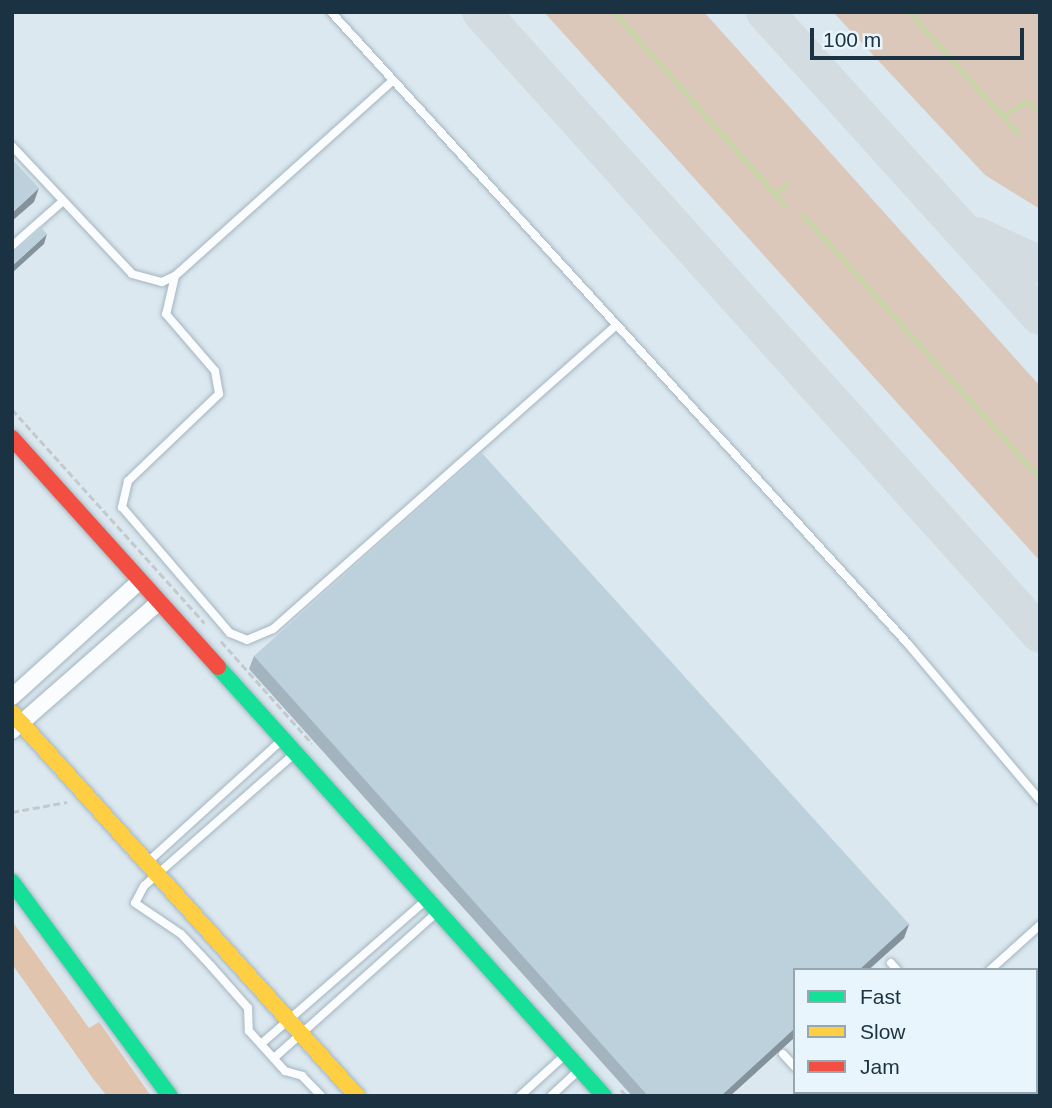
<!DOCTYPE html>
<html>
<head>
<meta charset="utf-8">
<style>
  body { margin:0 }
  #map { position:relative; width:1052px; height:1108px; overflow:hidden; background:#dbe8f0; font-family:Helvetica,sans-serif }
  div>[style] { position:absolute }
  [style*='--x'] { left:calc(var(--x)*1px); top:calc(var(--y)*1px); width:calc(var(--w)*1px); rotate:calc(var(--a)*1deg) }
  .green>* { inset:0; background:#dbc8ba }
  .forest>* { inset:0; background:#e0c4ae }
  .stream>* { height:4.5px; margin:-2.25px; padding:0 2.25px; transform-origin:2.25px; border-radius:2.25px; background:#c8d5a6 }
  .taxiway>* { height:38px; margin:-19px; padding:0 19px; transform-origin:19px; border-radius:19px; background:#d3dce1 }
  .path>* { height:2.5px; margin-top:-1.25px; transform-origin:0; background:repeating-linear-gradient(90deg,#c3c9cd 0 7px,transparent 0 10.5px) }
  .roads { filter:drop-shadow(0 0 2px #a4b5bf) drop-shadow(0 0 2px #a4b5bf) }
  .lane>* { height:8px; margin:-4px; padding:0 4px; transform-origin:4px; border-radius:4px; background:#fafcfd }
  .street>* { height:16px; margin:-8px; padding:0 8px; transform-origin:8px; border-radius:8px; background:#fafcfd }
  .fast>* { height:16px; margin:-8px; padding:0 8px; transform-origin:8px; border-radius:8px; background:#16e098 }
  .slow>* { height:16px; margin:-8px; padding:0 8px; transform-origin:8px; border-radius:8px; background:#ffcf43 }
  .jam>* { height:16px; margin:-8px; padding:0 8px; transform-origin:8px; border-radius:8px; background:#f24e42 }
  .wall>* { inset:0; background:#a3b4be; transform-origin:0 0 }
  .shaded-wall>* { inset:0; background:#84929b }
  .building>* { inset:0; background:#bdd1dd; transform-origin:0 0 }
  span { translate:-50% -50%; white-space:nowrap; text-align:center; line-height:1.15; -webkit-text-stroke:6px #e9f5fc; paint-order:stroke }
  .frame { position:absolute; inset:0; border:14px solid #1a3241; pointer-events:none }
  .legend { position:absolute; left:793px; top:968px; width:245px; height:126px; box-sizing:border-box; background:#e9f5fc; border:2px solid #96a7b1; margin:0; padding:9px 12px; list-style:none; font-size:21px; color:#1a3241 }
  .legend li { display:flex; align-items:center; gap:14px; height:35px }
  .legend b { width:35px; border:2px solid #96a7b1 }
  .scale { position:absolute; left:810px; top:28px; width:214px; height:32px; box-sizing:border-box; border:4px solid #1a3241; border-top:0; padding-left:9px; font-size:21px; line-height:24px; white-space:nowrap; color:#1a3241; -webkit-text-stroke:5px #e9f5fc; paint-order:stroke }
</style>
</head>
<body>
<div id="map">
  <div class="green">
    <i style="clip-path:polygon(544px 12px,704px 12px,1040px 386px,1040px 561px)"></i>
    <i style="clip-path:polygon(833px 12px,1040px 12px,1040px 209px,985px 175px)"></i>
  </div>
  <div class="forest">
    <i style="clip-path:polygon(12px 921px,89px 1028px,99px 1022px,151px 1096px,107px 1096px,94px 1080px,12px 964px)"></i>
  </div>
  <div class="stream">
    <i style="--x:614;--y:12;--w:258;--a:48.5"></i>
    <i style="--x:909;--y:12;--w:163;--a:48"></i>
    <i style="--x:1003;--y:116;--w:28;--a:-32"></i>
    <i style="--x:1027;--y:101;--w:18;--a:43"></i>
    <i style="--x:776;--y:194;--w:15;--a:-42"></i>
    <i style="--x:803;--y:215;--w:354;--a:48"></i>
  </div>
  <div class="taxiway">
    <i style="--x:481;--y:12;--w:836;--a:48.05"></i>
    <i style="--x:765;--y:12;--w:410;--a:47.9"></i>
    <i style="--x:977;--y:236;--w:69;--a:24.7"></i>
  </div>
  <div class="path">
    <i style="--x:12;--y:409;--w:288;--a:48"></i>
    <i style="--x:221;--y:641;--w:137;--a:48.3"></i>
    <i style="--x:12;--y:812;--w:56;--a:-10.3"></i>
    <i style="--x:621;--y:1090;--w:8;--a:45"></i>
  </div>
  <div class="roads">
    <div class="lane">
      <i style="--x:331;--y:12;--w:856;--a:47.6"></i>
      <i style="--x:908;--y:644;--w:204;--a:49.8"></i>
      <i style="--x:12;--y:146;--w:175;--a:46.8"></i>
      <i style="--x:132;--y:274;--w:31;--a:15"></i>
      <i style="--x:162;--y:282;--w:14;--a:-25"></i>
      <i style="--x:175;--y:276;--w:292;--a:-41.9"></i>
      <i style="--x:12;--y:246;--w:68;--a:-41.4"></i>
      <i style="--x:175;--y:276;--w:39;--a:103"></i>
      <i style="--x:166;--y:314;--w:75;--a:49.3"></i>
      <i style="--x:215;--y:371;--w:23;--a:80"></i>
      <i style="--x:219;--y:394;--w:126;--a:136.3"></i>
      <i style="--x:128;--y:481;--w:27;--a:103"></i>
      <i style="--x:122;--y:507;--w:166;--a:49.4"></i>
      <i style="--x:230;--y:633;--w:18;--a:22"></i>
      <i style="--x:247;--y:640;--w:28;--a:-23"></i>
      <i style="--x:273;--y:629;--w:458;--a:-41.5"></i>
      <i style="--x:293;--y:755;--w:198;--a:138.7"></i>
      <i style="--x:144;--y:886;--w:19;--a:118"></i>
      <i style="--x:135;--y:903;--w:55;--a:34"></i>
      <i style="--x:181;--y:934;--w:44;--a:46.8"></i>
      <i style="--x:211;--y:966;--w:56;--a:48.6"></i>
      <i style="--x:248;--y:1008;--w:23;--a:88"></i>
      <i style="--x:249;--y:1031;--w:54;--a:48"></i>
      <i style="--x:285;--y:1071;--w:18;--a:16"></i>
      <i style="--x:302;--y:1076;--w:28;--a:46"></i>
      <i style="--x:150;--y:860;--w:177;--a:-42.3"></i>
      <i style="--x:891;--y:963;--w:9;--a:49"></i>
      <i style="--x:990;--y:970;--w:67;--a:-42"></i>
      <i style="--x:261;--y:1044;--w:218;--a:-41.1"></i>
      <i style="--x:783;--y:1054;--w:18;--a:47"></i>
      <i style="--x:1036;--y:1056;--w:6;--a:45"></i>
      <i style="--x:274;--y:1058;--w:217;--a:-41.8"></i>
      <i style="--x:818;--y:1092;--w:6;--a:45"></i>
      <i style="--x:903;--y:1092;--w:5;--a:53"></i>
      <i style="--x:967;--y:1092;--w:5;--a:53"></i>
      <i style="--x:520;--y:1096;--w:62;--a:-42.4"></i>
      <i style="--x:551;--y:1096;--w:40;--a:-43"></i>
      <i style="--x:849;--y:1096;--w:5;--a:-53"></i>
      <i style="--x:1012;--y:1096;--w:1;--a:-45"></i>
    </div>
    <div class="street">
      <i style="--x:12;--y:697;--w:173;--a:-42.2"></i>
      <i style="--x:12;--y:731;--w:196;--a:-41.3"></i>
    </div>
    <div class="fast">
      <i style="--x:218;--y:667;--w:577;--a:48.02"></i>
      <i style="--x:12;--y:882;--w:266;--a:53.6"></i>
    </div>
    <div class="slow">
      <i style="--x:12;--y:713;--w:515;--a:47.99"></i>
    </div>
    <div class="jam">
      <i style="--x:12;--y:438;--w:308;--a:48"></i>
    </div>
  </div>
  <div class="wall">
    <i style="clip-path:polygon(254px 656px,909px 924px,904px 938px,730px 1096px,632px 1096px,249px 669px)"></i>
    <i style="left:917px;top:1092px;width:51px;height:5px"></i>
  </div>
  <div class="shaded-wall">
    <i style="clip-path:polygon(39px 188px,34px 202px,12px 221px,12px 213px)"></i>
    <i style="clip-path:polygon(47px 234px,44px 244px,12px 273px,12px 266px)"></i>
    <i style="clip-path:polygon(909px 924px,904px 938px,868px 970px,859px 970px)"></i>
    <i style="clip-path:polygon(795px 1028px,795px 1037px,730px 1096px,721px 1096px)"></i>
  </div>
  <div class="building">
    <i style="clip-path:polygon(12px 159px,39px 188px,12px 213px)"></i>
    <i style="clip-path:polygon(40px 226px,47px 234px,12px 266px,12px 251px)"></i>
    <i style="clip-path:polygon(481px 452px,909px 924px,859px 970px,795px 970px,795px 1028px,721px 1096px,648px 1096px,254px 656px)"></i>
    <i style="clip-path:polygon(880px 1092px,899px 1092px,903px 1096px,876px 1096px)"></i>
    <i style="left:930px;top:1092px;width:38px;height:5px"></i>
  </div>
  <div class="frame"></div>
  <ul class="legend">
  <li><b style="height:9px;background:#16e098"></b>Fast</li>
  <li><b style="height:9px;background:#ffcf43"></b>Slow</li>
  <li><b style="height:9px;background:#f24e42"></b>Jam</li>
  </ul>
  <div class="scale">100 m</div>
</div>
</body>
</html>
